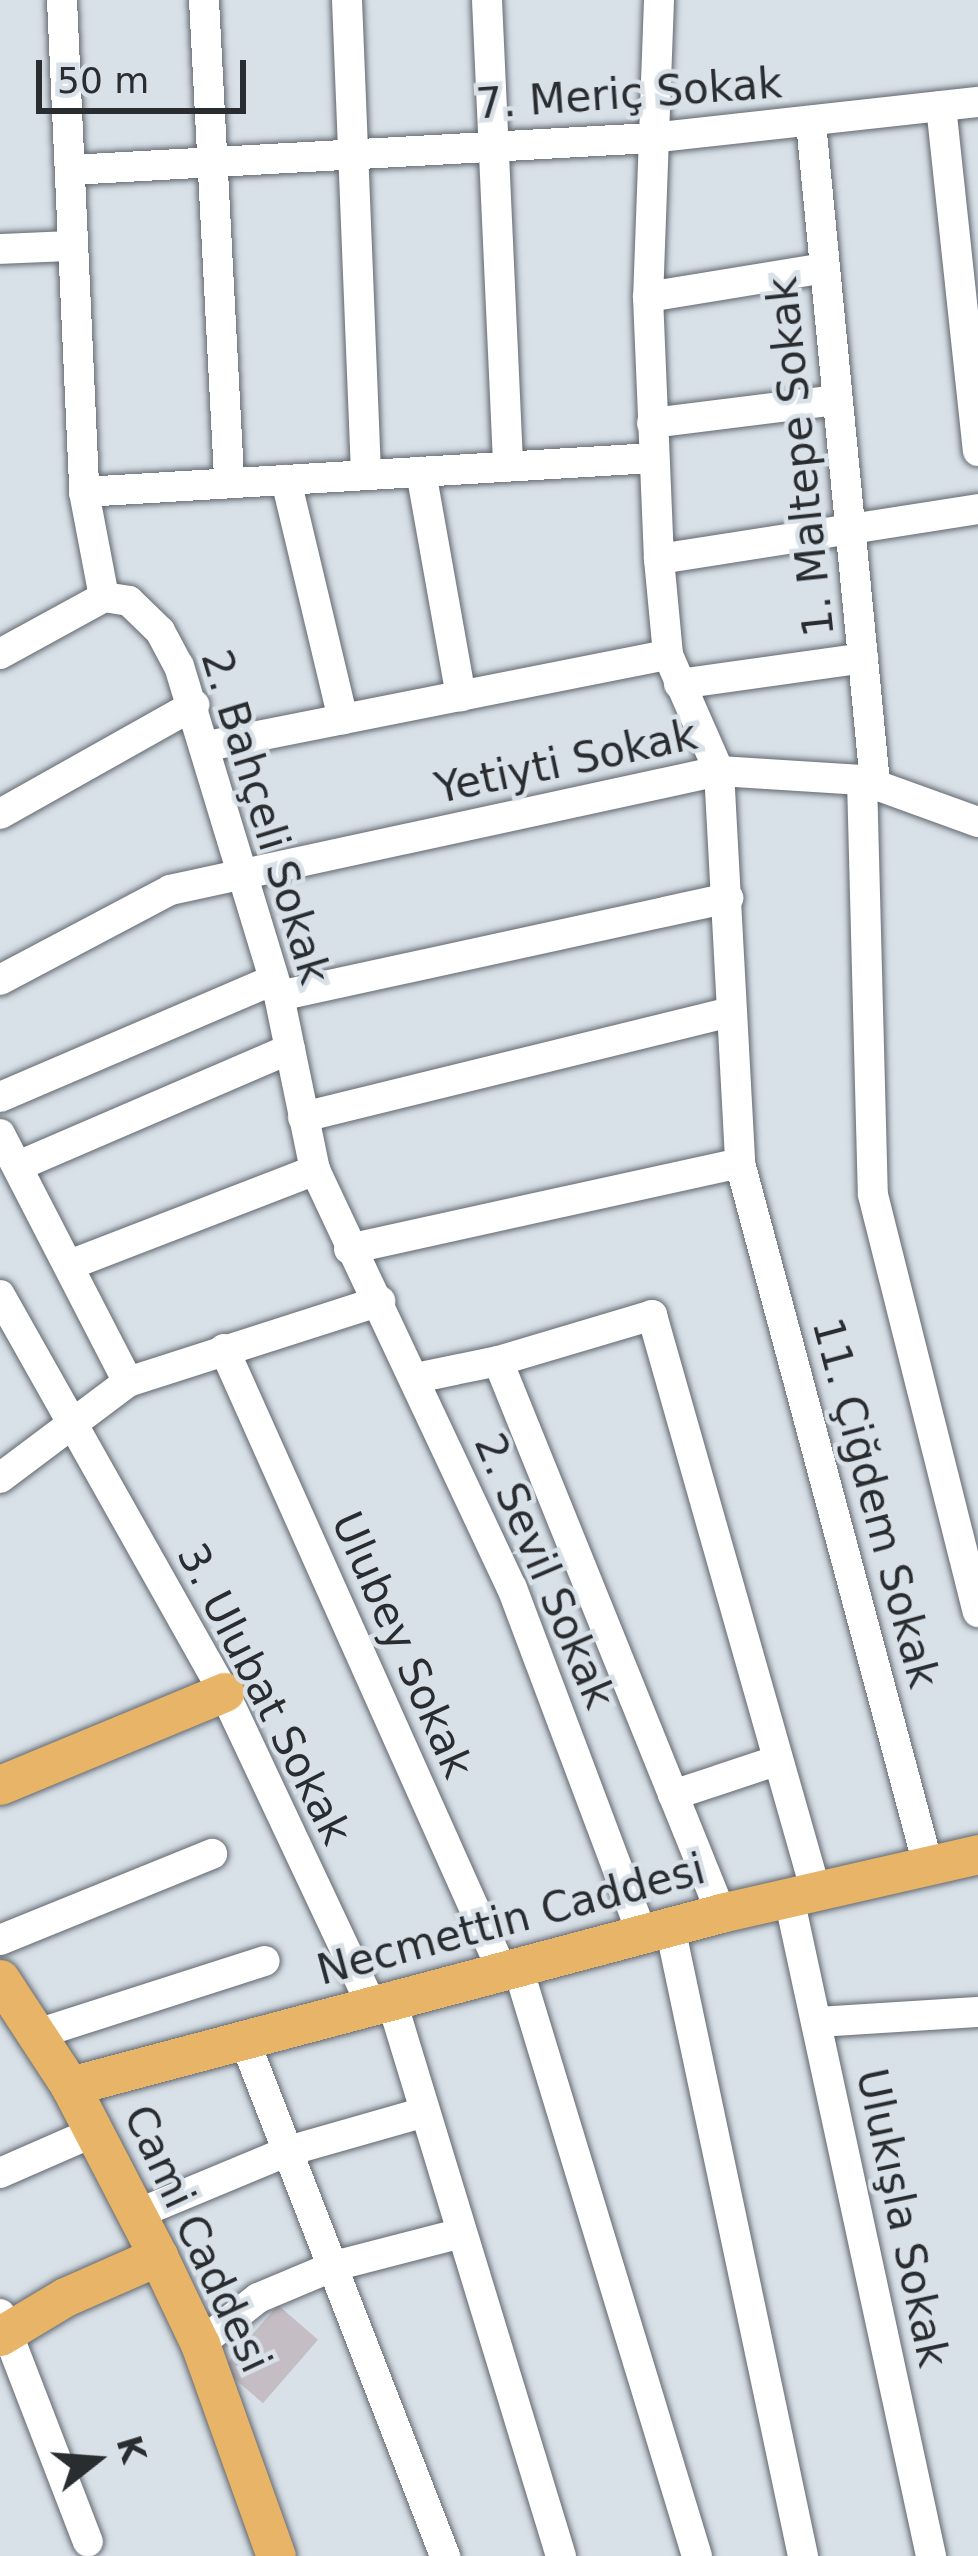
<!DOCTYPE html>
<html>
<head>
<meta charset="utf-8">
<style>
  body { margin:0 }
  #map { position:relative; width:978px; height:2556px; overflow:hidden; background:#d8e0e8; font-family:"DejaVu Sans",sans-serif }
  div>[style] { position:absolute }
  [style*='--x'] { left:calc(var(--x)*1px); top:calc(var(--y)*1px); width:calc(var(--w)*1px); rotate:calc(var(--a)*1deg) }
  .building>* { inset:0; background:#c5bdc4; transform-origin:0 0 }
  .roads { filter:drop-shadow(0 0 3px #61676f) drop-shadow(0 0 3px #61676f) }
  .minor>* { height:30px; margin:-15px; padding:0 15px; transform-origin:15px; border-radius:15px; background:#fff }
  .major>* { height:39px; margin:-19.5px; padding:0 19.5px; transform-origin:19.5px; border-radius:19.5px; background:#e7b468 }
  span { translate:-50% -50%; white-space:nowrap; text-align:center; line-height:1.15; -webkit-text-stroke:9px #d8e0e8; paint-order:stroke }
  .street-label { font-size:42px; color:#2a2d30 }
  .north { position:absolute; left:36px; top:2400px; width:120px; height:120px; -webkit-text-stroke:9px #d8e0e8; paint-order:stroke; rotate:73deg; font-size:33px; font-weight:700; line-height:48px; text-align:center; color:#2a2d30 }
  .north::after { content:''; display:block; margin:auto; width:42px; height:54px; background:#2a2d30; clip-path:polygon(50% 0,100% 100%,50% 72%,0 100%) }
  .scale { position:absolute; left:36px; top:60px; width:210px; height:54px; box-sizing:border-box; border:6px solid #2a2d30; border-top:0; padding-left:15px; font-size:36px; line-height:42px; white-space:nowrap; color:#2a2d30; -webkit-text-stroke:9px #d8e0e8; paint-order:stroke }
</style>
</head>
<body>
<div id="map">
  <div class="building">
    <i style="left:278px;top:2305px;width:53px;height:84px;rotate:41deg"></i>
  </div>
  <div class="roads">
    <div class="minor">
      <i style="--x:62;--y:0;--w:492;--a:87.4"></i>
      <i style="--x:84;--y:492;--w:107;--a:79.2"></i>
      <i style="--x:104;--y:597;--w:25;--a:9"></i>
      <i style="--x:129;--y:601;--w:43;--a:44.1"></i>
      <i style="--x:160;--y:631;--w:40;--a:62"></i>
      <i style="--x:179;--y:666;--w:345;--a:73.1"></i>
      <i style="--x:279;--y:996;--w:178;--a:78.3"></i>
      <i style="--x:315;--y:1170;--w:462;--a:64.8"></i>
      <i style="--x:512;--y:1588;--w:370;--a:69.4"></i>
      <i style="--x:204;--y:0;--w:484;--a:87"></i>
      <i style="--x:347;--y:0;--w:475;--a:87.7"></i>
      <i style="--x:487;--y:0;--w:466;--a:87.4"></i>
      <i style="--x:659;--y:0;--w:297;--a:92.1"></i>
      <i style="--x:648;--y:297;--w:262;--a:87.6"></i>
      <i style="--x:659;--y:559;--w:96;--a:84.6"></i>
      <i style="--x:668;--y:655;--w:127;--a:66.3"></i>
      <i style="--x:719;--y:771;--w:393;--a:86.9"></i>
      <i style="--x:740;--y:1163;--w:727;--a:75.01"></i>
      <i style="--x:941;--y:106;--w:347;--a:83.9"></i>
      <i style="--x:811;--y:123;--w:663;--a:84.46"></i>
      <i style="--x:70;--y:170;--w:582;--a:-3.15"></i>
      <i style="--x:651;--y:138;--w:329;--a:-6.3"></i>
      <i style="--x:0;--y:249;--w:72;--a:-2.4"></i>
      <i style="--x:648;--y:297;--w:179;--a:-9.3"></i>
      <i style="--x:652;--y:423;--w:186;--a:-7.1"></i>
      <i style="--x:421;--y:472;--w:228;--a:79.9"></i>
      <i style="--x:286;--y:480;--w:246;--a:76.6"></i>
      <i style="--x:84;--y:492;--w:570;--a:-3.42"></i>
      <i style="--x:659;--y:559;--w:323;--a:-8.9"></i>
      <i style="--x:0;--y:654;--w:119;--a:-28.7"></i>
      <i style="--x:679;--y:684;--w:186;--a:-8"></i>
      <i style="--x:207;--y:746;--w:470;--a:-11.2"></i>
      <i style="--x:862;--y:780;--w:415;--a:88.5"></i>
      <i style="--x:873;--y:1195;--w:430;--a:75.9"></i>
      <i style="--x:0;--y:814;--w:223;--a:-29.3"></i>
      <i style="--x:0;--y:980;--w:192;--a:-27.9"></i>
      <i style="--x:170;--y:890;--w:562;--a:-12.23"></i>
      <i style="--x:719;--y:771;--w:143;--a:3.6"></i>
      <i style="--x:862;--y:780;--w:123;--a:19.9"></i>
      <i style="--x:279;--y:996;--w:460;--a:-12.3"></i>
      <i style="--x:0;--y:1097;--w:297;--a:-23.2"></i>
      <i style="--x:303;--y:1117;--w:441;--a:-13.8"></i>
      <i style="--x:0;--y:1134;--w:279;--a:62.7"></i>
      <i style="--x:18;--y:1166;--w:296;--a:-23.3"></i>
      <i style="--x:349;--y:1249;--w:400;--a:-12.4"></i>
      <i style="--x:72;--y:1264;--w:261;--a:-21.1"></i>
      <i style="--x:0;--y:1295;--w:456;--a:60.6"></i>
      <i style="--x:224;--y:1692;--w:347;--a:64.8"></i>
      <i style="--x:224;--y:1349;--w:686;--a:65.9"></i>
      <i style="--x:498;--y:1361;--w:595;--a:68"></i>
      <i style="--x:416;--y:1378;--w:84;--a:-11.7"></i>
      <i style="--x:498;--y:1361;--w:161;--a:-16.6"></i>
      <i style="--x:652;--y:1315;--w:600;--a:74.13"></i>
      <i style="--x:0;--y:1478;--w:160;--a:-36.9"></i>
      <i style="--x:128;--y:1382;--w:265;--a:-17.8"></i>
      <i style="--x:673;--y:1795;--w:108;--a:-18.3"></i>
      <i style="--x:789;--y:1898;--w:673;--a:77.82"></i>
      <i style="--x:670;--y:1927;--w:643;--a:78.06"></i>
      <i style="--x:0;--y:1940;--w:229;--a:-22.1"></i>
      <i style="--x:519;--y:1971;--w:611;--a:73.08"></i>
      <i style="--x:392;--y:2002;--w:579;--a:73.04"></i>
      <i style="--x:817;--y:2022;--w:161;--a:-3.6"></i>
      <i style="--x:37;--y:2034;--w:239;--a:-17.8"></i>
      <i style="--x:244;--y:2039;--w:555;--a:68.75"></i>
      <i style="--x:0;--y:2173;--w:103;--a:-23.6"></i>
      <i style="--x:137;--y:2214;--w:164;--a:-22.6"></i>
      <i style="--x:288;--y:2151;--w:142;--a:-15.9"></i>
      <i style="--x:0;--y:2314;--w:244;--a:68.9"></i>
      <i style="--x:200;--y:2344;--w:74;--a:-38.4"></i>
      <i style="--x:258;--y:2298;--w:82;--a:-22.8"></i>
      <i style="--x:334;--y:2266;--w:132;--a:-14.5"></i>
    </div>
    <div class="major">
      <i style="--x:0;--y:1785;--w:243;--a:-22.5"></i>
      <i style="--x:0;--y:1979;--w:128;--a:56.8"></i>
      <i style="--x:70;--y:2086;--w:191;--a:62.6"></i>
      <i style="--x:158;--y:2256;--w:98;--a:64.5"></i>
      <i style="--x:200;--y:2344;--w:225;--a:70.3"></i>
      <i style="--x:70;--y:2086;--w:674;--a:-14.88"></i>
      <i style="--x:721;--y:1913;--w:264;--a:-12.9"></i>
      <i style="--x:0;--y:2336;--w:76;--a:-31"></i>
      <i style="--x:65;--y:2297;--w:102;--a:-23.8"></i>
    </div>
  </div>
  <div class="street-label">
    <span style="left:629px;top:94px;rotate:-4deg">7. Meriç Sokak</span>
    <span style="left:801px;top:457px;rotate:-96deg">1. Maltepe Sokak</span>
    <span style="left:566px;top:762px;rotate:-12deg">Yetiyti Sokak</span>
    <span style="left:265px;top:817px;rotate:73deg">2. Bahçeli Sokak</span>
    <span style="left:875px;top:1503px;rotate:75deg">11. Çiğdem Sokak</span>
    <span style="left:544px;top:1571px;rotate:67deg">2. Sevil Sokak</span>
    <span style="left:402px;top:1645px;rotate:66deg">Ulubey Sokak</span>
    <span style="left:264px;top:1694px;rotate:63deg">3. Ulubat Sokak</span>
    <span style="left:511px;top:1920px;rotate:-15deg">Necmettin Caddesi</span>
    <span style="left:902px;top:2218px;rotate:78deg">Ulukışla Sokak</span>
    <span style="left:197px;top:2239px;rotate:65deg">Cami Caddesi</span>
  </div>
  <div class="north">K</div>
  <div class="scale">50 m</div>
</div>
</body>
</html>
